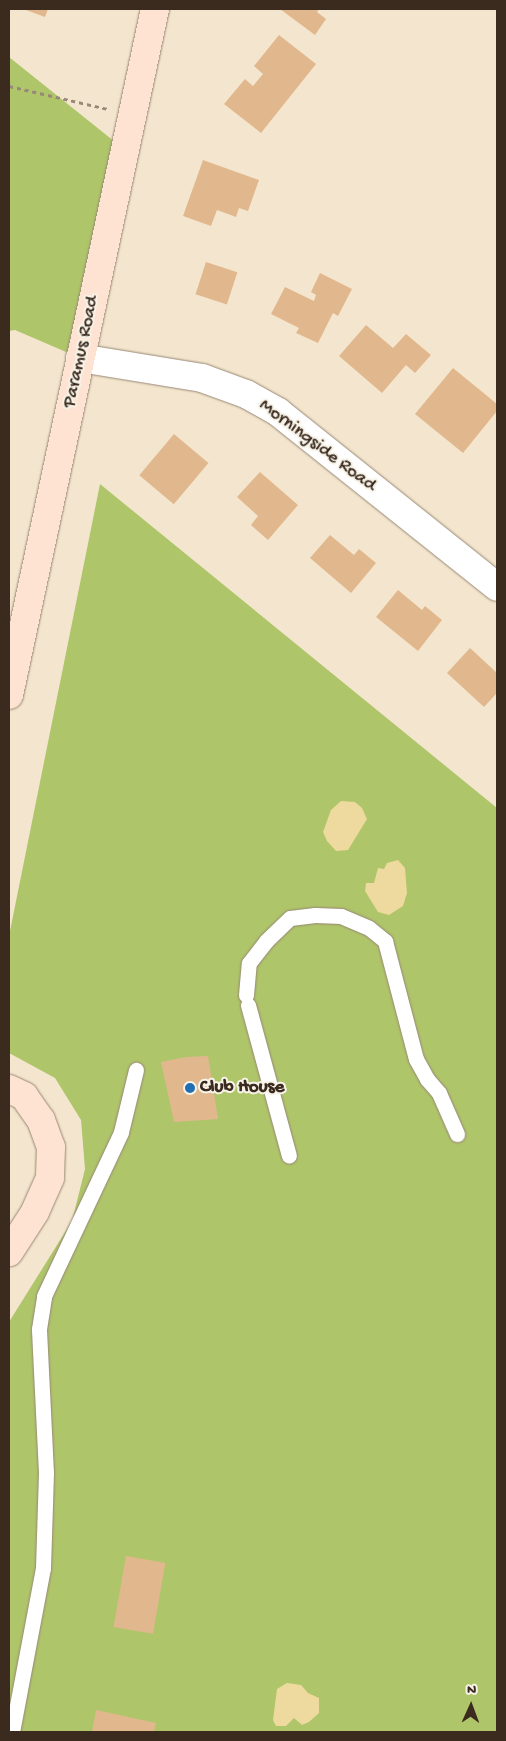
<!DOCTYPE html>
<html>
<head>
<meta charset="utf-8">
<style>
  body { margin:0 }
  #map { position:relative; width:506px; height:1741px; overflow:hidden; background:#f4e6ce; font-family:"Gochi Hand",sans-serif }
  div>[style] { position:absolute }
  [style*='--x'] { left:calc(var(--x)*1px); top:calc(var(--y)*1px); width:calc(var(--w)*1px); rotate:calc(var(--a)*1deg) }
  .green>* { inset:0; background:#afc56a }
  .sand>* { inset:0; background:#eeda9e }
  .building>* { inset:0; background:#e1b88e; transform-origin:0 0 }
  .path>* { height:3px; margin-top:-1.5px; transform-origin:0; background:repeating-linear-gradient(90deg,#988876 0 4px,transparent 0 8px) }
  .roads { filter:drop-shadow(0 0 1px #988876) drop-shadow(0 0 1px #988876) }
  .lane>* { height:15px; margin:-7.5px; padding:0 7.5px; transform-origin:7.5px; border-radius:7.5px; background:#fff }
  .street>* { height:28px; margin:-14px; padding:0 14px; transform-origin:14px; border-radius:14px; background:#fff }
  .secondary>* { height:28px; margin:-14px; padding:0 14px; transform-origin:14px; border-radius:14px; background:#fee3d2 }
  .dots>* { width:14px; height:14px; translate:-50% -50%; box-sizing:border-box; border:2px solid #f7f3e8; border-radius:50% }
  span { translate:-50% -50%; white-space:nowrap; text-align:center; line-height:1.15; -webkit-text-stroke:4px #f7f3e8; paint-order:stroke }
  .street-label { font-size:19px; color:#3b2a1e }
  .poi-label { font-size:19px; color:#3b2a1e; font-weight:700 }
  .left { translate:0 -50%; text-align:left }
  .frame { position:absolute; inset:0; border:10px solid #3b2a1e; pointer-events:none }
  .north { position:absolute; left:446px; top:1681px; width:50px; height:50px; -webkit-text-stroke:4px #f7f3e8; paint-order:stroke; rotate:2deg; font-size:14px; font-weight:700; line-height:20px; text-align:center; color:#3b2a1e }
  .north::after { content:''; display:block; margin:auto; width:18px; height:22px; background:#3b2a1e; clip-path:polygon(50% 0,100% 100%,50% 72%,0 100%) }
</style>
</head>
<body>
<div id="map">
  <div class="green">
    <i style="clip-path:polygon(9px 57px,125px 150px,80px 358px,15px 330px,9px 331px)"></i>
    <i style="clip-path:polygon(100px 484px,497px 808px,497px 1732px,9px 1732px,9px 1322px,72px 1221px,85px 1169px,81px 1120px,55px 1078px,9px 1053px,9px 936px)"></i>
  </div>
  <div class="sand">
    <i style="clip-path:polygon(341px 801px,355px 802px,362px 808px,367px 819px,348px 850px,336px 851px,327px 841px,323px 832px,331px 810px)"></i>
    <i style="clip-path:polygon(398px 860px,405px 868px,407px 893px,403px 906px,389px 915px,378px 912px,365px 891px,366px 883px,374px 883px,378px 868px,384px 869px,387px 863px)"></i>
    <i style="clip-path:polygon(287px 1683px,301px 1685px,308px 1693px,319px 1698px,319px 1713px,309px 1722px,302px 1725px,294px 1718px,286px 1726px,276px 1726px,273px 1720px,277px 1689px)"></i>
  </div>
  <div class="building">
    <i style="clip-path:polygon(23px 9px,48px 9px,45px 17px)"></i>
    <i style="clip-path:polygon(280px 9px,319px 9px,317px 12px,326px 19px,315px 35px)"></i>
    <i style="clip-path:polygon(279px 35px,316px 64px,261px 133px,224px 104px,245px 79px,253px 86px,263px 74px,254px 66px)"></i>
    <i style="clip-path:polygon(203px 160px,259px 180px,248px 211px,239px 208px,236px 217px,217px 210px,211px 226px,183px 216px)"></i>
    <i style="left:206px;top:262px;width:33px;height:34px;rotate:18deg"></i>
    <i style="clip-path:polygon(320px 273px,352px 289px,338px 316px,333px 313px,318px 343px,296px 333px,299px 328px,271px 314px,285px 287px,314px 301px,316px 295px,311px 292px)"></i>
    <i style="clip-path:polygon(366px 325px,393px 348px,406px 334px,431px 355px,415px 373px,406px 365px,382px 393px,339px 356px)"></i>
    <i style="clip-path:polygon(453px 368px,497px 404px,497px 411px,463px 453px,415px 414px)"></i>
    <i style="left:174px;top:434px;width:45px;height:54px;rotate:40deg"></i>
    <i style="clip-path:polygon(260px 472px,298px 505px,268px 540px,251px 525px,258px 516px,237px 497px)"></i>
    <i style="clip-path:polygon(330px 535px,354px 555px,359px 549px,376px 563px,351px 593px,310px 558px)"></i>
    <i style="clip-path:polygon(398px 590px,422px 610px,425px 606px,442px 620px,418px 651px,376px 617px)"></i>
    <i style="clip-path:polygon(470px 648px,497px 673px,497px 693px,484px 707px,447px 673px)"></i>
    <i style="clip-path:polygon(208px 1056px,218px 1119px,174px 1122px,161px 1062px,186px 1057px)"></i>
    <i style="left:126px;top:1556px;width:40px;height:72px;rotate:10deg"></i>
    <i style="clip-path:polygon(96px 1710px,156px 1723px,154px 1732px,92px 1732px)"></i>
  </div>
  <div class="path">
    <i style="--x:9;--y:86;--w:102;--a:13.1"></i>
  </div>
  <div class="roads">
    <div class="lane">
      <i style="--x:246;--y:995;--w:32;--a:-85"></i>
      <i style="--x:249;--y:963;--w:28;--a:-52"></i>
      <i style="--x:266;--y:941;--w:33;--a:-44"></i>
      <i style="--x:290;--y:918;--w:25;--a:-7"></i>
      <i style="--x:315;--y:915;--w:26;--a:2"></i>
      <i style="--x:341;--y:916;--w:30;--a:23"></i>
      <i style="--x:369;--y:928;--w:21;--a:39"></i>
      <i style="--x:385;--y:941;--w:122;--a:75.3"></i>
      <i style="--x:416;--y:1059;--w:23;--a:61"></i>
      <i style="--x:427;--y:1079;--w:18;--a:49"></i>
      <i style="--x:439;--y:1093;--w:45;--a:66.3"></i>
      <i style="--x:248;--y:1005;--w:156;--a:74.8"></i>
      <i style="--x:12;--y:1732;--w:167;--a:-79.3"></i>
      <i style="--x:43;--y:1568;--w:95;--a:-88.2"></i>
      <i style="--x:46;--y:1473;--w:144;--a:-92.8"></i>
      <i style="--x:39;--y:1329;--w:33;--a:-81"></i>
      <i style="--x:44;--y:1296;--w:181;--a:-64.8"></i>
      <i style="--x:121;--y:1132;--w:64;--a:-76.4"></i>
    </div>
    <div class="street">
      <i style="--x:80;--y:358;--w:124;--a:9.3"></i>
      <i style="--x:202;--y:378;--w:47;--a:20"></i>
      <i style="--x:246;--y:394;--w:37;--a:29"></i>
      <i style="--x:278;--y:412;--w:280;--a:38.6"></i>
    </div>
    <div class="secondary">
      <i style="--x:9;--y:695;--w:701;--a:-77.99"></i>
      <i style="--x:9;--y:1089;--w:17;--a:25"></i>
      <i style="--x:24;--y:1096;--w:29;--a:55"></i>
      <i style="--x:41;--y:1120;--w:29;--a:70"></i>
      <i style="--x:51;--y:1147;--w:31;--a:92"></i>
      <i style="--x:50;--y:1178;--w:37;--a:114"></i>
      <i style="--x:35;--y:1212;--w:48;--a:123"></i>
    </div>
  </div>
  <div class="dots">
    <i style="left:190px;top:1088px;background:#1f6fb2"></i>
  </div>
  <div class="street-label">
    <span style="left:82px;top:352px;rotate:-78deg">Paramus Road</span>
    <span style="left:317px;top:446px;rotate:37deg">Morningside Road</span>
  </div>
  <div class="poi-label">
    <span class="left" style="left:200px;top:1088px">Club House</span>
  </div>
  <div class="frame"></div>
  <div class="north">N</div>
</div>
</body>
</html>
